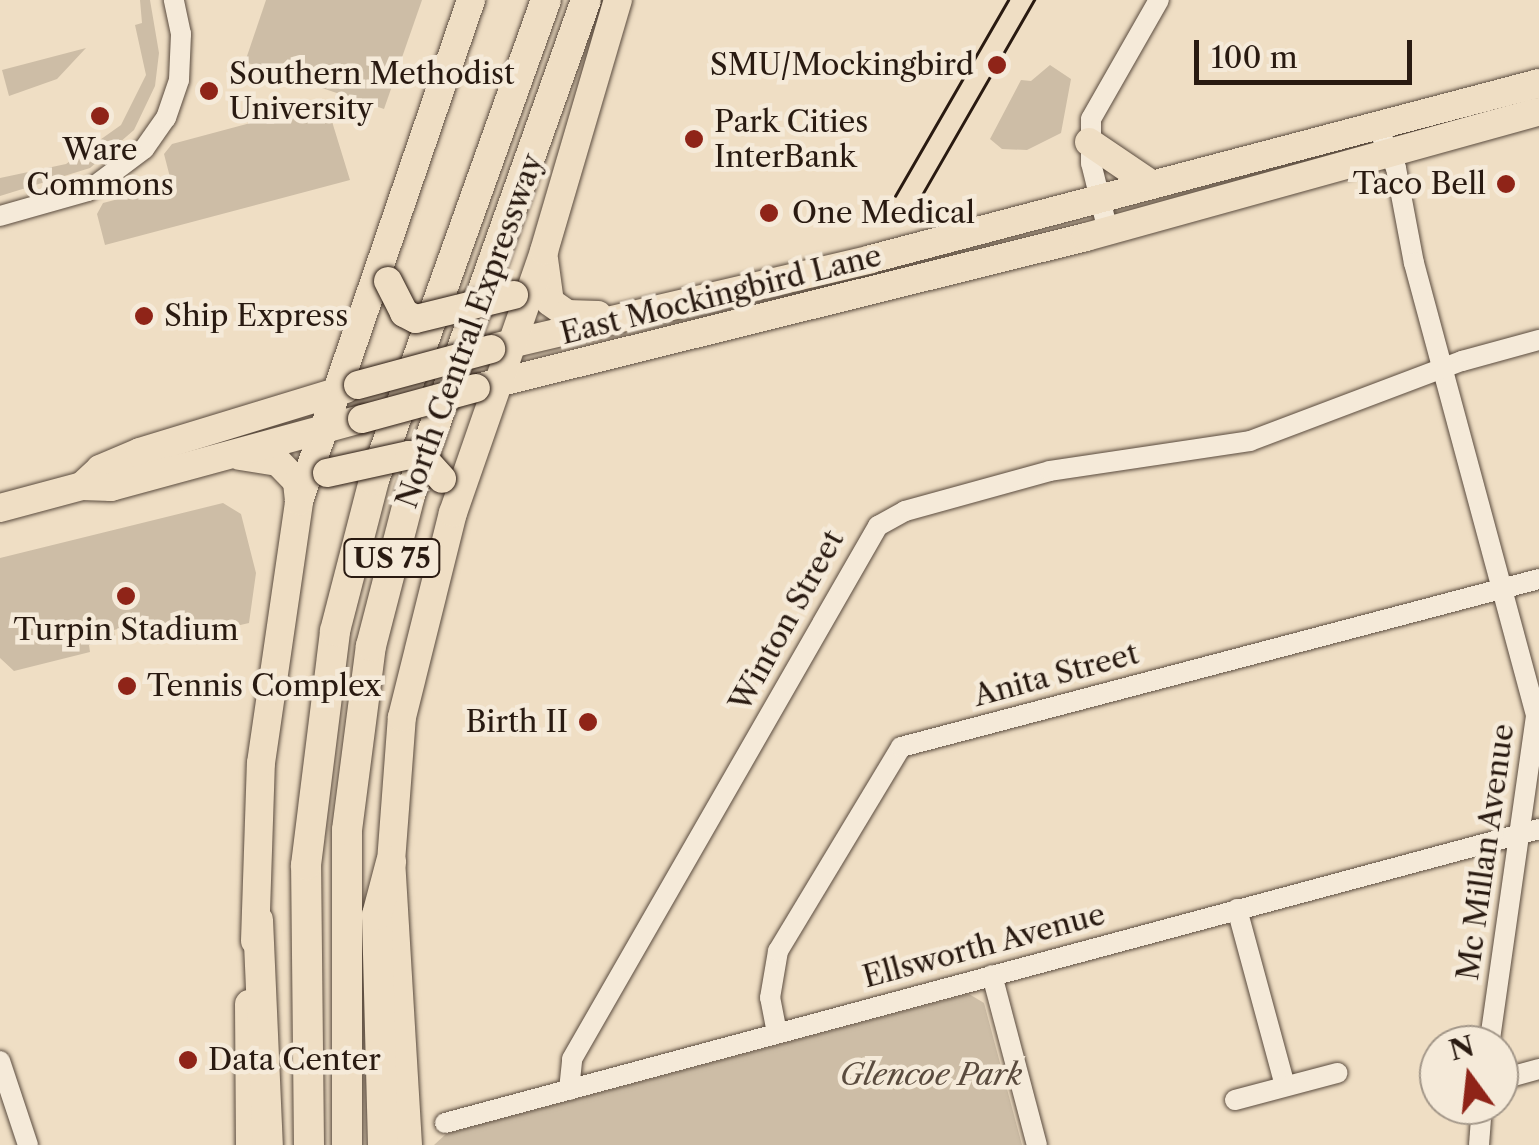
<!DOCTYPE html>
<html>
<head>
<meta charset="utf-8">
<style>
  body { margin:0 }
  #map { position:relative; width:1539px; height:1145px; overflow:hidden; background:#efdec4; font-family:"Libre Caslon Text",serif }
  div>[style] { position:absolute }
  [style*='--x'] { left:calc(var(--x)*1px); top:calc(var(--y)*1px); width:calc(var(--w)*1px); rotate:calc(var(--a)*1deg) }
  .green>* { inset:0; background:#cdbda6 }
  .roads { filter:drop-shadow(0 0 2px #5a4b3e) drop-shadow(0 0 2px #5a4b3e) }
  .minor>* { height:20px; margin:-10px; padding:0 10px; transform-origin:10px; border-radius:10px; background:#f5ead9 }
  .major>* { height:28px; margin:-14px; padding:0 14px; transform-origin:14px; border-radius:14px; background:#efdec4 }
  .highway>* { height:30px; margin:-15px; padding:0 15px; transform-origin:15px; border-radius:15px; background:#efdec4 }
  .tram>* { height:2.5px; margin:-1.25px; padding:0 1.25px; transform-origin:1.25px; border-radius:1.25px; background:#291a11 }
  .bridges { filter:drop-shadow(0 0 2px #291a11) drop-shadow(0 0 2px #291a11) }
  .major-bridge>* { height:28px; margin:-14px; padding:0 14px; transform-origin:14px; border-radius:14px; background:#efdec4 }
  .dots>* { width:28px; height:28px; translate:-50% -50%; box-sizing:border-box; border:5px solid #f5ead9; border-radius:50% }
  span { translate:-50% -50%; white-space:nowrap; text-align:center; line-height:1.15; -webkit-text-stroke:9px #f5ead9; paint-order:stroke }
  .shield-label span { padding:2px 8px; background:#f5ead9; border:2px solid; border-radius:8px; -webkit-text-stroke-width:0 }
  .shield-label { font-size:28px; color:#291a11; font-weight:700 }
  .poi-label { font-size:30px; color:#291a11 }
  .right { translate:-100% -50%; text-align:right }
  .left { translate:0 -50%; text-align:left }
  .street-label { font-size:30px; color:#291a11 }
  .park-label { font-size:30px; color:#5a4b3e; font-style:italic }
  .north { position:absolute; left:1419px; top:1025px; width:100px; height:100px; box-sizing:border-box; background:#f5ead9; border:2px solid #a39789; border-radius:50%; rotate:345deg; font-size:28px; font-weight:700; line-height:40px; text-align:center; color:#291a11 }
  .north::after { content:''; display:block; margin:auto; width:35px; height:45px; background:#8f2418; clip-path:polygon(50% 0,100% 100%,50% 72%,0 100%) }
  .scale { position:absolute; left:1194px; top:40px; width:218px; height:45px; box-sizing:border-box; border:5px solid #291a11; border-top:0; padding-left:12px; font-size:30px; line-height:35px; white-space:nowrap; color:#291a11; -webkit-text-stroke:8px #f5ead9; paint-order:stroke }
</style>
</head>
<body>
<div id="map">
  <div class="green">
    <i style="clip-path:polygon(140px 0,150px 0,159px 53px,155px 86px,134px 130px,90px 168px,0 196px,0 178px,66px 164px,121px 125px,146px 75px,135px 25px,142px 23px)"></i>
    <i style="clip-path:polygon(266px 0,422px 0,384px 109px,245px 62px)"></i>
    <i style="clip-path:polygon(86px 48px,57px 79px,9px 96px,2px 70px)"></i>
    <i style="clip-path:polygon(1050px 65px,1071px 79px,1061px 133px,1027px 150px,1002px 149px,990px 139px,1021px 80px,1031px 81px)"></i>
    <i style="clip-path:polygon(310px 107px,330px 115px,350px 180px,105px 245px,97px 214px,103px 203px,172px 185px,164px 154px,172px 144px)"></i>
    <i style="clip-path:polygon(223px 503px,241px 514px,256px 573px,249px 623px,223px 629px,220px 620px,150px 630px,147px 621px,114px 630px,115px 639px,89px 645px,90px 652px,14px 671px,0 658px,0 558px)"></i>
    <i style="clip-path:polygon(969px 994px,984px 1003px,1022px 1145px,434px 1145px,446px 1134px)"></i>
  </div>
  <div class="roads">
    <div class="minor">
      <i style="--x:1377;--y:126;--w:46;--a:65.7"></i>
      <i style="--x:1396;--y:168;--w:97;--a:79.3"></i>
      <i style="--x:1414;--y:263;--w:469;--a:74.9"></i>
      <i style="--x:1536;--y:716;--w:332;--a:98.1"></i>
      <i style="--x:0;--y:216;--w:91;--a:-15.9"></i>
      <i style="--x:88;--y:191;--w:70;--a:-36.9"></i>
      <i style="--x:144;--y:149;--w:38;--a:-55"></i>
      <i style="--x:166;--y:118;--w:40;--a:-71.1"></i>
      <i style="--x:179;--y:80;--w:46;--a:-87.5"></i>
      <i style="--x:181;--y:34;--w:35;--a:-102"></i>
      <i style="--x:1108;--y:231;--w:70;--a:-104"></i>
      <i style="--x:1091;--y:163;--w:44;--a:-90"></i>
      <i style="--x:1091;--y:119;--w:137;--a:-60.3"></i>
      <i style="--x:1237;--y:909;--w:183;--a:74.8"></i>
      <i style="--x:992;--y:975;--w:176;--a:75.2"></i>
      <i style="--x:777;--y:1033;--w:36;--a:-101"></i>
      <i style="--x:770;--y:998;--w:48;--a:-80.3"></i>
      <i style="--x:778;--y:951;--w:238;--a:-58.9"></i>
      <i style="--x:901;--y:747;--w:660;--a:-14.75"></i>
      <i style="--x:0;--y:1061;--w:89;--a:71.6"></i>
      <i style="--x:1499;--y:1080;--w:41;--a:-15.4"></i>
      <i style="--x:569;--y:1090;--w:31;--a:-84"></i>
      <i style="--x:572;--y:1059;--w:615;--a:-60.14"></i>
      <i style="--x:878;--y:526;--w:31;--a:-29"></i>
      <i style="--x:905;--y:511;--w:150;--a:-15.4"></i>
      <i style="--x:1050;--y:471;--w:202;--a:-8.5"></i>
      <i style="--x:1250;--y:441;--w:227;--a:-20.7"></i>
      <i style="--x:1462;--y:361;--w:80;--a:-15.3"></i>
      <i style="--x:1235;--y:1100;--w:106;--a:-14.8"></i>
      <i style="--x:445;--y:1123;--w:1133;--a:-15.04"></i>
      <i style="--x:1479;--y:1145;--w:40;--a:-85.7"></i>
    </div>
    <div class="major">
      <i style="--x:1089;--y:142;--w:75;--a:34.1"></i>
      <i style="--x:544;--y:259;--w:43;--a:82.1"></i>
      <i style="--x:550;--y:302;--w:21;--a:35"></i>
      <i style="--x:567;--y:314;--w:31;--a:2"></i>
      <i style="--x:497;--y:347;--w:384;--a:-13.2"></i>
      <i style="--x:871;--y:259;--w:691;--a:-14.76"></i>
      <i style="--x:481;--y:387;--w:623;--a:-13.92"></i>
      <i style="--x:1086;--y:237;--w:470;--a:-15.5"></i>
      <i style="--x:240;--y:456;--w:38;--a:9"></i>
      <i style="--x:278;--y:462;--w:28;--a:46"></i>
      <i style="--x:297;--y:482;--w:19;--a:84"></i>
      <i style="--x:82;--y:486;--w:25;--a:-43"></i>
      <i style="--x:100;--y:469;--w:43;--a:-23"></i>
      <i style="--x:140;--y:452;--w:215;--a:-17"></i>
      <i style="--x:0;--y:508;--w:85;--a:-15"></i>
      <i style="--x:82;--y:486;--w:29;--a:2"></i>
      <i style="--x:111;--y:487;--w:260;--a:-15.2"></i>
      <i style="--x:255;--y:941;--w:178;--a:-88.1"></i>
      <i style="--x:261;--y:763;--w:265;--a:-81.7"></i>
      <i style="--x:299;--y:501;--w:530;--a:-71.05"></i>
      <i style="--x:249;--y:1004;--w:141;--a:89.6"></i>
      <i style="--x:408;--y:1145;--w:284;--a:-93.4"></i>
      <i style="--x:391;--y:862;--w:145;--a:-85.7"></i>
      <i style="--x:402;--y:717;--w:210;--a:-76"></i>
      <i style="--x:453;--y:513;--w:277;--a:-70.8"></i>
      <i style="--x:544;--y:251;--w:262;--a:-73.6"></i>
    </div>
    <div class="highway">
      <i style="--x:258;--y:920;--w:225;--a:87.5"></i>
      <i style="--x:309;--y:1145;--w:280;--a:-90.6"></i>
      <i style="--x:306;--y:865;--w:236;--a:-82.9"></i>
      <i style="--x:335;--y:631;--w:156;--a:-75.5"></i>
      <i style="--x:374;--y:480;--w:510;--a:-70.29"></i>
      <i style="--x:347;--y:1145;--w:315;--a:-90"></i>
      <i style="--x:347;--y:830;--w:186;--a:-82.6"></i>
      <i style="--x:371;--y:646;--w:156;--a:-75.5"></i>
      <i style="--x:410;--y:495;--w:525;--a:-70.43"></i>
      <i style="--x:383;--y:1145;--w:230;--a:-91.5"></i>
      <i style="--x:377;--y:915;--w:55;--a:-75.2"></i>
    </div>
  </div>
  <div class="tram">
    <i style="--x:895;--y:196;--w:226;--a:-60"></i>
    <i style="--x:915;--y:207;--w:239;--a:-60.1"></i>
  </div>
  <div class="bridges">
    <div class="major-bridge">
      <i style="--x:388;--y:281;--w:36;--a:63"></i>
      <i style="--x:404;--y:313;--w:13;--a:27"></i>
      <i style="--x:416;--y:319;--w:101;--a:-13.8"></i>
      <i style="--x:358;--y:385;--w:138;--a:-15.1"></i>
      <i style="--x:362;--y:419;--w:118;--a:-15.2"></i>
      <i style="--x:327;--y:473;--w:84;--a:-12.4"></i>
      <i style="--x:409;--y:455;--w:18;--a:19"></i>
      <i style="--x:426;--y:461;--w:24;--a:48"></i>
    </div>
  </div>
  <div class="dots">
    <i style="left:997px;top:65px;background:#8f2418"></i>
    <i style="left:209px;top:91px;background:#8f2418"></i>
    <i style="left:100px;top:116px;background:#8f2418"></i>
    <i style="left:694px;top:139px;background:#8f2418"></i>
    <i style="left:1506px;top:184px;background:#8f2418"></i>
    <i style="left:769px;top:213px;background:#8f2418"></i>
    <i style="left:144px;top:316px;background:#8f2418"></i>
    <i style="left:126px;top:596px;background:#8f2418"></i>
    <i style="left:127px;top:686px;background:#8f2418"></i>
    <i style="left:588px;top:722px;background:#8f2418"></i>
    <i style="left:188px;top:1060px;background:#8f2418"></i>
  </div>
  <div class="shield-label">
    <span style="left:392px;top:558px">US 75</span>
  </div>
  <div class="poi-label">
    <span class="right" style="left:974px;top:65px">SMU/Mockingbird</span>
    <span class="left" style="left:229px;top:91px">Southern Methodist<br>University</span>
    <span class="left" style="left:714px;top:139px">Park Cities<br>InterBank</span>
    <span style="left:100px;top:167px">Ware<br>Commons</span>
    <span class="right" style="left:1486px;top:184px">Taco Bell</span>
    <span class="left" style="left:792px;top:213px">One Medical</span>
    <span class="left" style="left:164px;top:316px">Ship Express</span>
    <span style="left:126px;top:630px">Turpin Stadium</span>
    <span class="left" style="left:147px;top:686px">Tennis Complex</span>
    <span class="right" style="left:568px;top:722px">Birth II</span>
    <span class="left" style="left:208px;top:1060px">Data Center</span>
  </div>
  <div class="street-label">
    <span style="left:721px;top:295px;rotate:-14deg">East Mockingbird Lane</span>
    <span style="left:470px;top:331px;rotate:-70deg">North Central Expressway</span>
    <span style="left:787px;top:621px;rotate:-61deg">Winton Street</span>
    <span style="left:1056px;top:675px;rotate:-15deg">Anita Street</span>
    <span style="left:1486px;top:852px;rotate:-82deg">Mc Millan Avenue</span>
    <span style="left:984px;top:946px;rotate:-15deg">Ellsworth Avenue</span>
  </div>
  <div class="park-label">
    <span style="left:931px;top:1075px">Glencoe Park</span>
  </div>
  <div class="north">N</div>
  <div class="scale">100 m</div>
</div>
</body>
</html>
